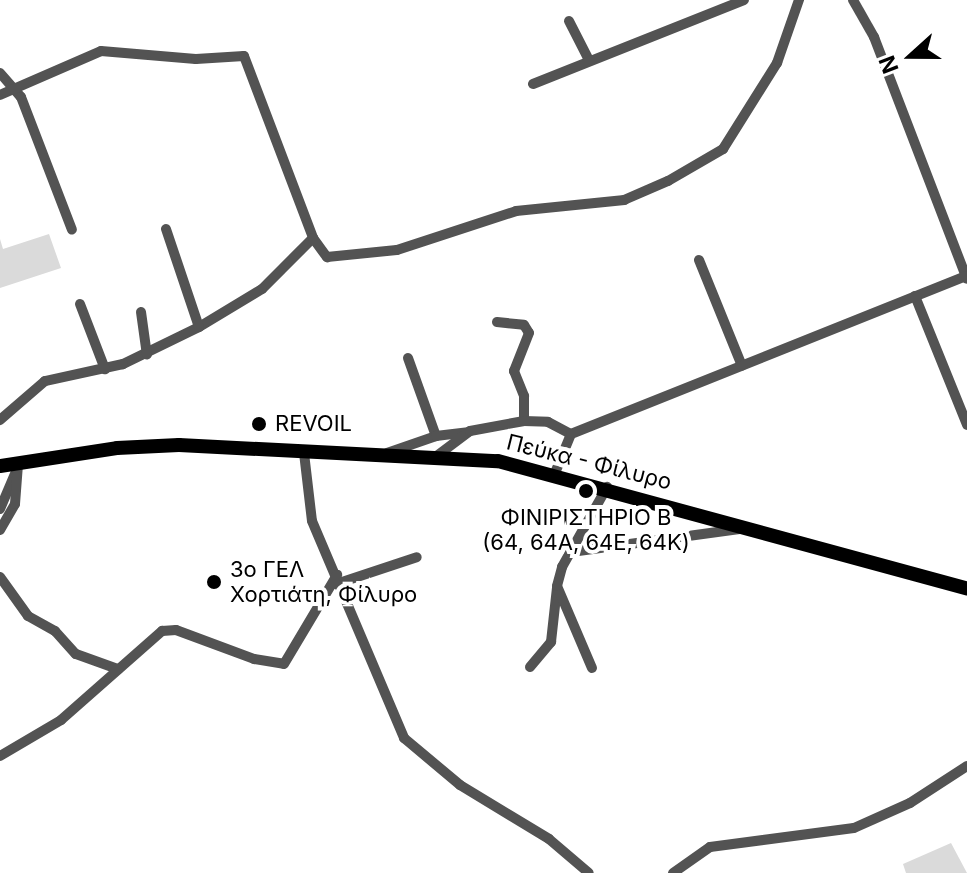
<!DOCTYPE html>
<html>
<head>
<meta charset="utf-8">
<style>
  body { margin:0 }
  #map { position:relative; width:967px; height:873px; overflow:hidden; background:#fff; font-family:Inter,sans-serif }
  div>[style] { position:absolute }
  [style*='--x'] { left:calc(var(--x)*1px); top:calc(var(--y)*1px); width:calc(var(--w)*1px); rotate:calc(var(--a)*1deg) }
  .green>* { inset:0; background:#dadada }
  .minor>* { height:10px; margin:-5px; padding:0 5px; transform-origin:5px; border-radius:5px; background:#535353 }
  .major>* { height:14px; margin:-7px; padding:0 7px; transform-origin:7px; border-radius:7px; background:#000 }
  .dots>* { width:22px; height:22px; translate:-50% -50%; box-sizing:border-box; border:4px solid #fff; border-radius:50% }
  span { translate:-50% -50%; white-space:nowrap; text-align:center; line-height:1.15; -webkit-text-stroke:8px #fff; paint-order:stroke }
  .poi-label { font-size:22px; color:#000 }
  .left { translate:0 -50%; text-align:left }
  .street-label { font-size:22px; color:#000 }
  .north { position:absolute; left:871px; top:16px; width:80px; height:80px; -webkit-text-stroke:6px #fff; paint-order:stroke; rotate:249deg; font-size:22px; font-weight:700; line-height:32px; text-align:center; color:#000 }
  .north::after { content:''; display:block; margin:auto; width:28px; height:36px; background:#000; clip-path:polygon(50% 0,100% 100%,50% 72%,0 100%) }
</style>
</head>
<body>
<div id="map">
  <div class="green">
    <i style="clip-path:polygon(49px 234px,61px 268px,0 288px,0 239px,3px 249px)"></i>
    <i style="clip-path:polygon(951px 843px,967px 873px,906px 873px,903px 864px)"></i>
  </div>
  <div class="minor">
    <i style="--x:853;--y:0;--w:43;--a:60.4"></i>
    <i style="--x:874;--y:37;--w:259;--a:69"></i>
    <i style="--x:569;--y:21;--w:44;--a:62.9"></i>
    <i style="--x:0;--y:73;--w:32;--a:49"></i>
    <i style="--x:21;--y:97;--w:142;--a:69"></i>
    <i style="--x:533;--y:84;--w:227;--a:-21.7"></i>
    <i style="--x:0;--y:95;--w:110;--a:-23.5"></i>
    <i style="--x:101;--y:51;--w:95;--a:4.8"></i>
    <i style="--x:196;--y:59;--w:48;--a:-3.6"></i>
    <i style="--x:244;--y:56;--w:195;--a:69.2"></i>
    <i style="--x:313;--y:238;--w:72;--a:135"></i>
    <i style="--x:262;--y:289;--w:74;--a:148.9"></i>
    <i style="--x:199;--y:327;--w:85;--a:154"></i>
    <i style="--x:123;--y:364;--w:80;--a:167.7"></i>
    <i style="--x:45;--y:381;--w:60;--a:139.1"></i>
    <i style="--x:166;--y:229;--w:103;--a:71.4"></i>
    <i style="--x:313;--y:238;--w:24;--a:54"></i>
    <i style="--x:327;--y:257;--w:70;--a:-5.7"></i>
    <i style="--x:397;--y:250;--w:125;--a:-18.1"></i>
    <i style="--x:516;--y:211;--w:109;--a:-5.8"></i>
    <i style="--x:624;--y:200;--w:48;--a:-23.4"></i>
    <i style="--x:668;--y:181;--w:64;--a:-30.2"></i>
    <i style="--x:723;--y:149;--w:102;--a:-57.9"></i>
    <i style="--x:777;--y:63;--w:67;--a:-70.8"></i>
    <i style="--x:699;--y:260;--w:114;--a:67.9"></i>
    <i style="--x:915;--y:296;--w:139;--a:68"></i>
    <i style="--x:80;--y:304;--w:70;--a:69"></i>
    <i style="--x:141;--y:312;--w:43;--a:82.1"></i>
    <i style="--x:497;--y:322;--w:27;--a:6"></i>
    <i style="--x:524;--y:325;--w:9;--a:58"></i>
    <i style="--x:529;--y:333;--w:41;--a:111.5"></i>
    <i style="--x:514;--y:371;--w:27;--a:68"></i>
    <i style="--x:524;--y:396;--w:25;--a:90"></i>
    <i style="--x:408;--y:358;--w:83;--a:70.3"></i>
    <i style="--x:304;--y:453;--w:68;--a:83.3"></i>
    <i style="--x:312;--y:521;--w:236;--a:67"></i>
    <i style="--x:404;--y:738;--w:73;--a:40"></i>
    <i style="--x:460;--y:785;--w:104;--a:31.2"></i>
    <i style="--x:549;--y:839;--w:52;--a:40.4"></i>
    <i style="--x:387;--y:453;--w:52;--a:-19.1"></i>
    <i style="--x:436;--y:436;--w:32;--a:-7"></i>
    <i style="--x:434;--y:458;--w:45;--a:-36.9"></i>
    <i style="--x:470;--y:431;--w:55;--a:-10.5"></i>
    <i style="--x:524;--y:421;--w:24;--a:2"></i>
    <i style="--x:548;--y:422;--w:26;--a:28"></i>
    <i style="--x:555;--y:473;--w:42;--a:-67.7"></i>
    <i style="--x:571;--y:434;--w:425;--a:-21.8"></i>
    <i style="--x:0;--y:509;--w:39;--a:-67"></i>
    <i style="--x:0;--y:530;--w:30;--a:-60"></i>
    <i style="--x:15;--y:504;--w:40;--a:-85.7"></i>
    <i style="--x:571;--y:552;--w:170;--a:-7.8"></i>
    <i style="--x:0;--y:577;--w:48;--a:54.3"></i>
    <i style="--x:28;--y:616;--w:31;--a:29"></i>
    <i style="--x:55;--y:631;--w:31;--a:48"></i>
    <i style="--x:76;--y:654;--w:45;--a:19.7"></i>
    <i style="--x:336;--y:584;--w:85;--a:-18.4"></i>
    <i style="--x:530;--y:667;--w:33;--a:-50"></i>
    <i style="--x:551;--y:642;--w:54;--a:-83.7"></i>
    <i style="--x:592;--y:668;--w:89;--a:-113.1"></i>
    <i style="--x:557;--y:586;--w:20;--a:-75"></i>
    <i style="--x:562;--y:567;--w:92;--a:-60.6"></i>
    <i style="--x:0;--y:756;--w:71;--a:-30.5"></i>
    <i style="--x:61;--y:720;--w:135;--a:-41.4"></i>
    <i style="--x:162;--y:631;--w:14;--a:-4"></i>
    <i style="--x:176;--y:630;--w:83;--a:20.4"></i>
    <i style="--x:254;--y:659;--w:30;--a:9"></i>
    <i style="--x:284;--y:664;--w:104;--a:-59.2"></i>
    <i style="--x:673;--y:873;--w:45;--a:-35.1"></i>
    <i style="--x:710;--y:847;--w:145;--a:-7.5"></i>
    <i style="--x:854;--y:828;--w:61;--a:-24.1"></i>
    <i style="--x:910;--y:803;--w:68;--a:-33"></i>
  </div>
  <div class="major">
    <i style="--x:0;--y:466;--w:118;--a:-8.7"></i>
    <i style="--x:117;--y:448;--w:62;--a:-2.8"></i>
    <i style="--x:179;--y:445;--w:319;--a:2.9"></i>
    <i style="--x:498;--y:461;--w:486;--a:15.2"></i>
  </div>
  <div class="dots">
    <i style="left:259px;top:424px;background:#000"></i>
    <i style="left:586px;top:491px;background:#000"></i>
    <i style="left:214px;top:582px;background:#000"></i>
  </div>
  <div class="poi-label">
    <span class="left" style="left:275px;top:424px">REVOIL</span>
    <span style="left:586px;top:530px">ΦΙΝΙΡΙΣΤΗΡΙΟ B<br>(64, 64Α, 64Ε, 64Κ)</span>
    <span class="left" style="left:230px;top:582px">3ο ΓΕΛ<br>Χορτιάτη, Φίλυρο</span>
  </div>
  <div class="street-label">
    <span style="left:589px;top:462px;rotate:14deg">Πεύκα - Φίλυρο</span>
  </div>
  <div class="north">N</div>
</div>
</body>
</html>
